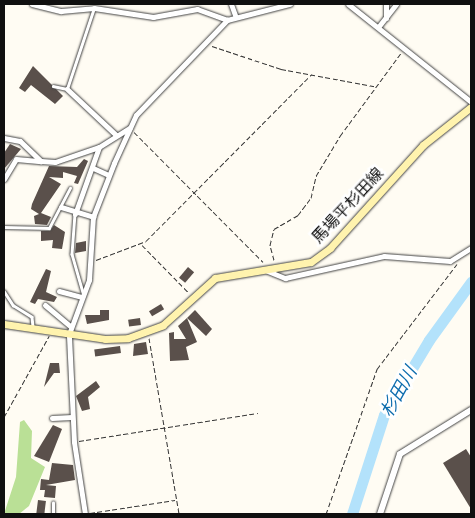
<!DOCTYPE html>
<html>
<head>
<meta charset="utf-8">
<style>
  body { margin:0 }
  #map { position:relative; width:475px; height:518px; overflow:hidden; background:#fffcf3; font-family:"Roboto Serif","Noto Sans JP",serif }
  div>[style] { position:absolute }
  [style*='--x'] { left:calc(var(--x)*1px); top:calc(var(--y)*1px); width:calc(var(--w)*1px); rotate:calc(var(--a)*1deg) }
  .forest>* { inset:0; background:#bae096 }
  .river>* { height:11px; margin:-5.5px; padding:0 5.5px; transform-origin:5.5px; border-radius:5.5px; background:#b3e2fb }
  .building>* { inset:0; background:#5a504b; transform-origin:0 0 }
  .path>* { height:1px; margin-top:-0.5px; transform-origin:0; background:repeating-linear-gradient(90deg,#323232 0 5px,transparent 0 7.5px) }
  .roads { filter:drop-shadow(0 0 1px #434343) drop-shadow(0 0 1px #434343) }
  .service>* { height:2.5px; margin:-1.25px; padding:0 1.25px; transform-origin:1.25px; border-radius:1.25px; background:#fff }
  .minor>* { height:5px; margin:-2.5px; padding:0 2.5px; transform-origin:2.5px; border-radius:2.5px; background:#fff }
  .tertiary>* { height:6px; margin:-3px; padding:0 3px; transform-origin:3px; border-radius:3px; background:#fff }
  .secondary>* { height:7px; margin:-3.5px; padding:0 3.5px; transform-origin:3.5px; border-radius:3.5px; background:#fff3ae }
  span { translate:-50% -50%; white-space:nowrap; text-align:center; line-height:1.15; -webkit-text-stroke:5px #fff; paint-order:stroke }
  .street-label { font-size:16px; color:#101010 }
  .water-label { font-size:18px; color:#0e6dae; font-style:italic }
  .frame { position:absolute; inset:0; border:5px solid #101010; pointer-events:none }
</style>
</head>
<body>
<div id="map">
  <div class="forest">
    <i style="clip-path:polygon(24px 420px,32px 431px,31px 458px,45px 467px,29px 506px,19px 514px,4px 514px,16px 477px,20px 422px)"></i>
  </div>
  <div class="river">
    <i style="--x:352;--y:514;--w:104;--a:-72.1"></i>
    <i style="--x:384;--y:415;--w:87;--a:-59"></i>
    <i style="--x:429;--y:340;--w:72;--a:-54.1"></i>
  </div>
  <div class="building">
    <i style="clip-path:polygon(33px 66px,63px 96px,55px 104px,31px 85px,25px 92px,19px 88px)"></i>
    <i style="clip-path:polygon(10px 144px,21px 149px,4px 169px,4px 153px)"></i>
    <i style="clip-path:polygon(84px 159px,88px 161px,78px 184px,74px 183px,77px 176px,63px 172px,63px 178px,49px 177px,61px 184px,41px 213px,51px 217px,47px 225px,35px 224px,34px 216px,39px 214px,31px 209px,32px 204px,49px 166px,77px 167px)"></i>
    <i style="clip-path:polygon(54px 225px,65px 232px,62px 249px,52px 248px,53px 240px,41px 241px,41px 231px,50px 231px)"></i>
    <i style="clip-path:polygon(86px 241px,86px 251px,75px 253px,76px 243px)"></i>
    <i style="left:188px;top:267px;width:8px;height:14px;rotate:40deg"></i>
    <i style="clip-path:polygon(46px 269px,51px 271px,46px 292px,57px 297px,54px 302px,38px 299px,35px 304px,30px 302px)"></i>
    <i style="left:161px;top:304px;width:6px;height:14px;rotate:59deg"></i>
    <i style="clip-path:polygon(100px 310px,109px 310px,109px 320px,87px 324px,85px 315px,100px 315px)"></i>
    <i style="clip-path:polygon(195px 310px,212px 329px,206px 336px,187px 318px)"></i>
    <i style="left:140px;top:318px;width:7px;height:12px;rotate:82deg"></i>
    <i style="clip-path:polygon(187px 318px,197px 342px,186px 347px,189px 360px,170px 361px,169px 333px,174px 332px,174px 339px,186px 339px,178px 326px)"></i>
    <i style="clip-path:polygon(146px 342px,148px 354px,133px 356px,134px 344px)"></i>
    <i style="left:120px;top:346px;width:7px;height:26px;rotate:82deg"></i>
    <i style="clip-path:polygon(50px 363px,59px 363px,60px 373px,54px 373px,44px 387px)"></i>
    <i style="clip-path:polygon(96px 381px,100px 387px,88px 397px,90px 409px,82px 411px,76px 396px)"></i>
    <i style="clip-path:polygon(53px 425px,62px 429px,49px 462px,34px 456px)"></i>
    <i style="clip-path:polygon(466px 449px,471px 457px,471px 509px,443px 463px)"></i>
    <i style="clip-path:polygon(52px 463px,73px 465px,75px 480px,46px 485px,56px 486px,55px 498px,44px 497px,45px 490px,40px 490px,41px 479px,49px 480px)"></i>
    <i style="left:38px;top:500px;width:8px;height:13px;rotate:7deg"></i>
  </div>
  <div class="path">
    <i style="--x:212;--y:46;--w:73;--a:18.4"></i>
    <i style="--x:281;--y:69;--w:95;--a:10.4"></i>
    <i style="--x:134;--y:132;--w:183;--a:45.2"></i>
    <i style="--x:142;--y:245;--w:66;--a:45.6"></i>
    <i style="--x:96;--y:260;--w:53;--a:-20.8"></i>
    <i style="--x:146;--y:241;--w:235;--a:-45.2"></i>
    <i style="--x:274;--y:260;--w:16;--a:-105"></i>
    <i style="--x:270;--y:245;--w:16;--a:-76"></i>
    <i style="--x:274;--y:229;--w:28;--a:-30"></i>
    <i style="--x:298;--y:215;--w:21;--a:-53"></i>
    <i style="--x:311;--y:198;--w:23;--a:-77"></i>
    <i style="--x:316;--y:176;--w:47;--a:-59"></i>
    <i style="--x:340;--y:136;--w:103;--a:-53.7"></i>
    <i style="--x:149;--y:338;--w:179;--a:80.3"></i>
    <i style="--x:4;--y:417;--w:93;--a:-60.9"></i>
    <i style="--x:79;--y:441;--w:181;--a:-8.9"></i>
    <i style="--x:90;--y:513;--w:86;--a:-8.7"></i>
    <i style="--x:326;--y:514;--w:154;--a:-70.6"></i>
    <i style="--x:377;--y:369;--w:132;--a:-52.7"></i>
  </div>
  <div class="roads">
    <div class="service">
      <i style="--x:53;--y:86;--w:14;--a:12"></i>
      <i style="--x:67;--y:89;--w:85;--a:-71.6"></i>
      <i style="--x:75;--y:214;--w:40;--a:94.3"></i>
      <i style="--x:72;--y:254;--w:40;--a:74"></i>
      <i style="--x:4;--y:227;--w:45;--a:1.3"></i>
      <i style="--x:49;--y:228;--w:45;--a:-62.3"></i>
      <i style="--x:4;--y:291;--w:17;--a:57"></i>
      <i style="--x:13;--y:305;--w:22;--a:32"></i>
      <i style="--x:32;--y:317;--w:9;--a:84"></i>
      <i style="--x:53;--y:514;--w:11;--a:-90"></i>
    </div>
    <div class="minor">
      <i style="--x:32;--y:4;--w:30;--a:14"></i>
      <i style="--x:61;--y:11;--w:33;--a:-5"></i>
      <i style="--x:94;--y:8;--w:60;--a:8.7"></i>
      <i style="--x:153;--y:17;--w:45;--a:-10.3"></i>
      <i style="--x:197;--y:9;--w:32;--a:20"></i>
      <i style="--x:231;--y:4;--w:12;--a:70"></i>
      <i style="--x:348;--y:4;--w:157;--a:38.5"></i>
      <i style="--x:386;--y:18;--w:14;--a:-90"></i>
      <i style="--x:379;--y:26;--w:28;--a:-52"></i>
      <i style="--x:67;--y:89;--w:67;--a:43.2"></i>
      <i style="--x:4;--y:138;--w:16;--a:11"></i>
      <i style="--x:20;--y:141;--w:29;--a:44"></i>
      <i style="--x:41;--y:161;--w:14;--a:4"></i>
      <i style="--x:55;--y:162;--w:46;--a:-18.8"></i>
      <i style="--x:99;--y:147;--w:36;--a:-32"></i>
      <i style="--x:93;--y:168;--w:17;--a:24"></i>
      <i style="--x:4;--y:179;--w:23;--a:-59"></i>
      <i style="--x:16;--y:159;--w:25;--a:5"></i>
      <i style="--x:61;--y:207;--w:34;--a:17"></i>
      <i style="--x:75;--y:214;--w:71;--a:-70.3"></i>
      <i style="--x:265;--y:270;--w:22;--a:22"></i>
      <i style="--x:285;--y:278;--w:101;--a:-12.5"></i>
      <i style="--x:384;--y:256;--w:66;--a:4.3"></i>
      <i style="--x:450;--y:261;--w:25;--a:-32"></i>
      <i style="--x:59;--y:291;--w:23;--a:15"></i>
      <i style="--x:45;--y:305;--w:34;--a:40"></i>
      <i style="--x:52;--y:418;--w:20;--a:-3"></i>
      <i style="--x:85;--y:514;--w:73;--a:-98.7"></i>
      <i style="--x:74;--y:442;--w:108;--a:-92.7"></i>
      <i style="--x:69;--y:334;--w:58;--a:-69.7"></i>
      <i style="--x:89;--y:280;--w:63;--a:-86.4"></i>
      <i style="--x:93;--y:217;--w:58;--a:-68.7"></i>
      <i style="--x:114;--y:163;--w:53;--a:-65.4"></i>
      <i style="--x:136;--y:115;--w:132;--a:-46.2"></i>
      <i style="--x:227;--y:20;--w:65;--a:-14.3"></i>
    </div>
    <div class="tertiary">
      <i style="--x:380;--y:514;--w:63;--a:-71.6"></i>
      <i style="--x:400;--y:454;--w:84;--a:-31.8"></i>
    </div>
    <div class="secondary">
      <i style="--x:4;--y:324;--w:102;--a:8.4"></i>
      <i style="--x:105;--y:339;--w:23;--a:-2"></i>
      <i style="--x:128;--y:338;--w:37;--a:-20"></i>
      <i style="--x:163;--y:325;--w:70;--a:-42.1"></i>
      <i style="--x:215;--y:278;--w:97;--a:-9.5"></i>
      <i style="--x:311;--y:262;--w:24;--a:-36"></i>
      <i style="--x:330;--y:248;--w:139;--a:-47.9"></i>
      <i style="--x:423;--y:145;--w:61;--a:-38.4"></i>
    </div>
  </div>
  <div class="street-label">
    <span style="left:348px;top:206px;rotate:-47deg">馬場平杉田線</span>
  </div>
  <div class="water-label">
    <span style="left:399px;top:392px;rotate:-61deg">杉田川</span>
  </div>
  <div class="frame"></div>
</div>
</body>
</html>
